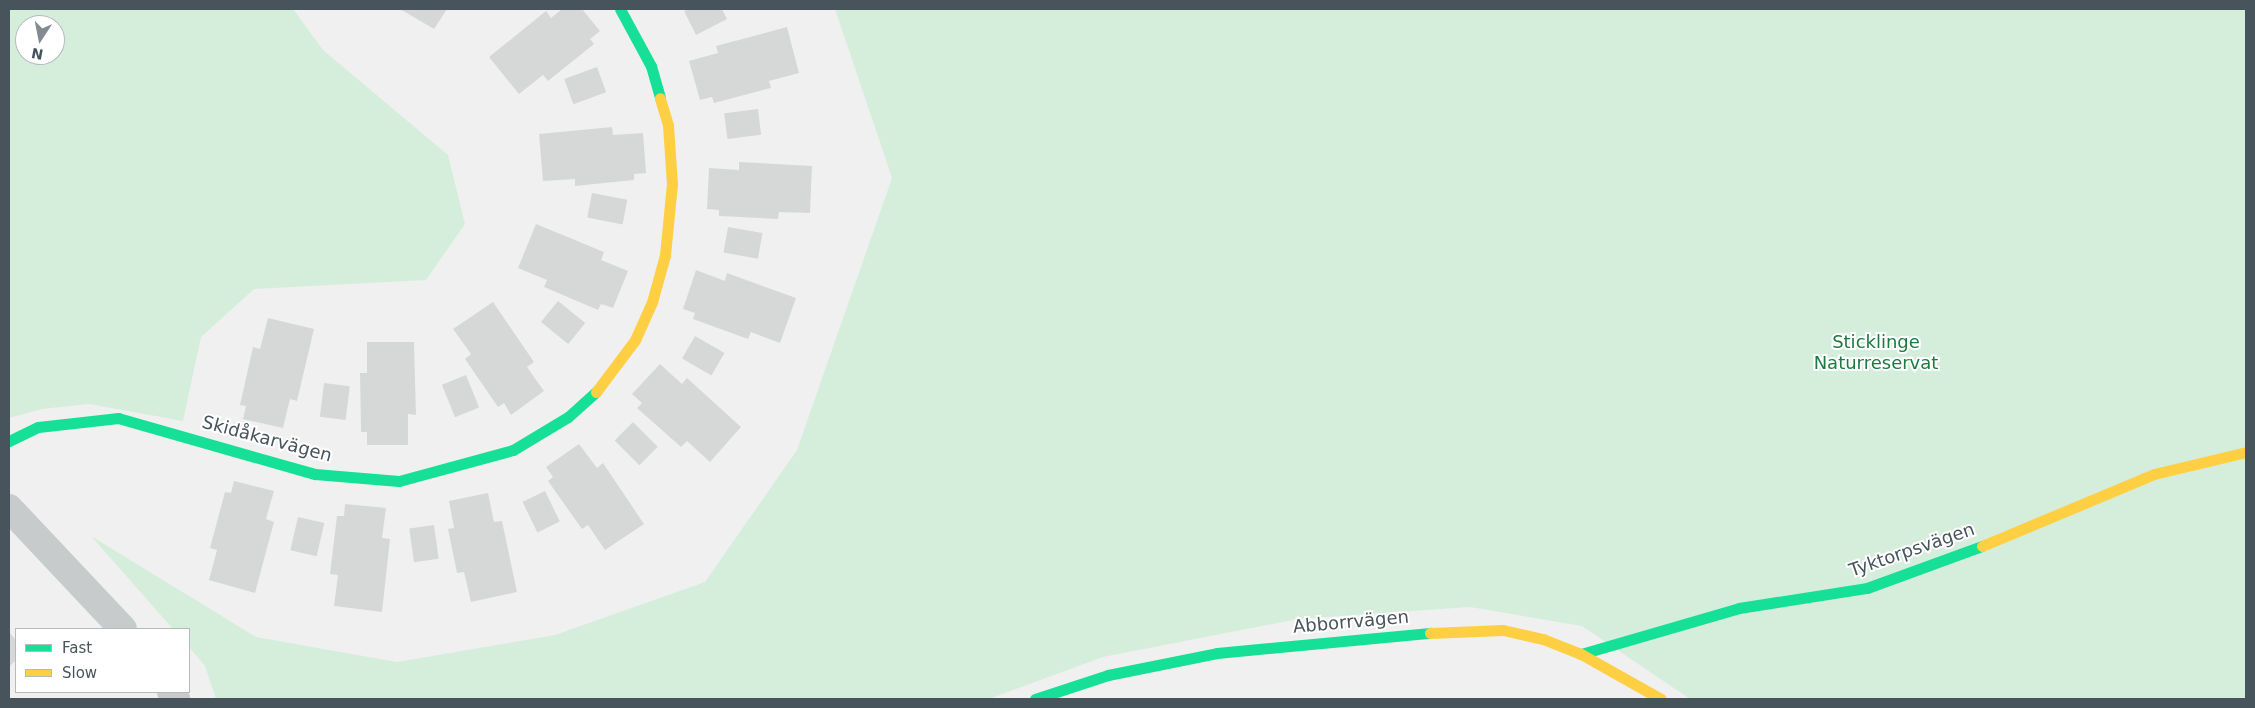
<!DOCTYPE html>
<html>
<head>
<meta charset="utf-8">
<style>
  body { margin:0 }
  #map { position:relative; width:2255px; height:708px; overflow:hidden; background:#f0f0f0; font-family:"DejaVu Sans",sans-serif }
  div>[style] { position:absolute }
  [style*='--x'] { left:calc(var(--x)*1px); top:calc(var(--y)*1px); width:calc(var(--w)*1px); rotate:calc(var(--a)*1deg) }
  .green>* { inset:0; background:#d5eedc }
  .building>* { inset:0; background:#d6d8d8; transform-origin:0 0 }
  .street>* { height:28px; margin:-14px; padding:0 14px; transform-origin:14px; border-radius:14px; background:#c7cbcc }
  .fast>* { height:11px; margin:-5.5px; padding:0 5.5px; transform-origin:5.5px; border-radius:5.5px; background:#16e098 }
  .slow>* { height:11px; margin:-5.5px; padding:0 5.5px; transform-origin:5.5px; border-radius:5.5px; background:#ffcf43 }
  span { translate:-50% -50%; white-space:nowrap; text-align:center; line-height:1.15; -webkit-text-stroke:4px #fff; paint-order:stroke }
  .park-label { font-size:18px; color:#1b7a40 }
  .street-label { font-size:18px; color:#47545b }
  .frame { position:absolute; inset:0; border:10px solid #47545b; pointer-events:none }
  .legend { position:absolute; left:15px; top:628px; width:175px; height:65px; box-sizing:border-box; background:#fff; border:1px solid #b5bbbd; margin:0; padding:6px 9px; list-style:none; font-size:15px; color:#47545b }
  .legend li { display:flex; align-items:center; gap:10px; height:25px }
  .legend b { width:25px; border:1px solid #b5bbbd }
  .north { position:absolute; left:15px; top:15px; width:50px; height:50px; box-sizing:border-box; background:#fff; border:1px solid #b5bbbd; border-radius:50%; rotate:191deg; font-size:14px; font-weight:700; line-height:20px; text-align:center; color:#47545b }
  .north::after { content:''; display:block; margin:auto; width:18px; height:22px; background:#828b8f; clip-path:polygon(50% 0,100% 100%,50% 72%,0 100%) }
</style>
</head>
<body>
<div id="map">
  <div class="green">
    <i style="clip-path:polygon(evenodd,9px 9px,293px 9px,323px 50px,448px 155px,465px 224px,426px 280px,254px 289px,201px 337px,183px 421px,89px 404px,42px 409px,9px 418px,9px 9px,25px 25px,55px 25px,55px 55px,25px 55px,25px 25px)"></i>
    <i style="clip-path:polygon(835px 9px,2246px 9px,2246px 699px,1690px 699px,1582px 626px,1470px 607px,1298px 619px,1103px 657px,989px 699px,216px 699px,205px 666px,189px 647px,189px 629px,173px 629px,91px 536px,256px 637px,397px 662px,555px 635px,705px 582px,797px 450px,892px 178px)"></i>
  </div>
  <div class="building">
    <i style="clip-path:polygon(400px 9px,447px 9px,434px 29px)"></i>
    <i style="clip-path:polygon(562px 9px,582px 9px,600px 31px,590px 39px,594px 44px,548px 81px,543px 75px,519px 94px,489px 57px,546px 11px,551px 18px)"></i>
    <i style="clip-path:polygon(689px 9px,722px 9px,727px 19px,696px 35px,684px 11px)"></i>
    <i style="clip-path:polygon(787px 27px,799px 73px,769px 81px,771px 88px,714px 103px,712px 97px,700px 100px,689px 61px,718px 53px,716px 46px)"></i>
    <i style="left:597px;top:67px;width:27px;height:35px;rotate:70deg"></i>
    <i style="left:758px;top:109px;width:26px;height:34px;rotate:83deg"></i>
    <i style="clip-path:polygon(612px 127px,613px 135px,643px 133px,646px 173px,634px 174px,634px 180px,575px 186px,575px 179px,543px 181px,539px 134px)"></i>
    <i style="clip-path:polygon(739px 162px,812px 166px,810px 213px,779px 212px,778px 219px,719px 216px,719px 210px,707px 209px,709px 168px,739px 170px)"></i>
    <i style="left:592px;top:193px;width:36px;height:25px;rotate:11deg"></i>
    <i style="clip-path:polygon(536px 224px,604px 252px,601px 260px,628px 271px,613px 308px,601px 304px,598px 310px,544px 287px,547px 280px,518px 268px)"></i>
    <i style="left:728px;top:227px;width:35px;height:26px;rotate:10deg"></i>
    <i style="clip-path:polygon(696px 270px,725px 281px,727px 273px,796px 298px,780px 343px,751px 332px,748px 339px,693px 319px,695px 313px,683px 309px)"></i>
    <i style="left:558px;top:301px;width:35px;height:27px;rotate:39deg"></i>
    <i style="clip-path:polygon(493px 302px,534px 362px,527px 367px,544px 391px,511px 415px,504px 403px,498px 407px,465px 359px,471px 354px,453px 329px)"></i>
    <i style="clip-path:polygon(268px 318px,314px 329px,297px 401px,290px 399px,283px 428px,243px 419px,246px 406px,240px 405px,253px 347px,260px 349px)"></i>
    <i style="left:695px;top:336px;width:34px;height:26px;rotate:30deg"></i>
    <i style="clip-path:polygon(367px 342px,414px 342px,416px 415px,408px 414px,408px 445px,367px 445px,367px 432px,361px 432px,360px 373px,367px 373px)"></i>
    <i style="clip-path:polygon(660px 364px,682px 384px,687px 378px,741px 427px,710px 462px,687px 441px,681px 447px,637px 408px,642px 403px,632px 394px)"></i>
    <i style="left:466px;top:375px;width:35px;height:26px;rotate:68deg"></i>
    <i style="left:324px;top:383px;width:26px;height:34px;rotate:7deg"></i>
    <i style="left:633px;top:422px;width:35px;height:26px;rotate:45deg"></i>
    <i style="clip-path:polygon(579px 444px,597px 468px,603px 463px,644px 524px,605px 550px,588px 525px,582px 529px,548px 481px,553px 477px,546px 467px)"></i>
    <i style="clip-path:polygon(234px 481px,274px 491px,266px 519px,274px 522px,255px 593px,209px 580px,217px 550px,210px 548px,225px 492px,231px 493px)"></i>
    <i style="left:545px;top:491px;width:34px;height:25px;rotate:64deg"></i>
    <i style="clip-path:polygon(488px 493px,494px 522px,502px 521px,517px 592px,471px 602px,464px 572px,457px 573px,448px 529px,454px 528px,449px 501px)"></i>
    <i style="clip-path:polygon(345px 504px,386px 508px,382px 538px,390px 539px,382px 612px,334px 606px,338px 575px,330px 574px,337px 516px,344px 516px)"></i>
    <i style="left:298px;top:517px;width:27px;height:34px;rotate:13deg"></i>
    <i style="left:434px;top:525px;width:34px;height:25px;rotate:82deg"></i>
    <i style="clip-path:polygon(9px 632px,16px 640px,16px 660px,9px 667px)"></i>
  </div>
  <div class="street">
    <i style="--x:9;--y:508;--w:166;--a:46.7"></i>
    <i style="--x:171;--y:692;--w:9;--a:54"></i>
  </div>
  <div class="fast">
    <i style="--x:620;--y:9;--w:65;--a:61.5"></i>
    <i style="--x:651;--y:66;--w:33;--a:74"></i>
    <i style="--x:9;--y:441;--w:32;--a:-26"></i>
    <i style="--x:38;--y:427;--w:81;--a:-6.4"></i>
    <i style="--x:118;--y:418;--w:205;--a:15.9"></i>
    <i style="--x:315;--y:474;--w:84;--a:4.8"></i>
    <i style="--x:399;--y:481;--w:118;--a:-15.2"></i>
    <i style="--x:513;--y:450;--w:64;--a:-31"></i>
    <i style="--x:568;--y:417;--w:38;--a:-42"></i>
    <i style="--x:1581;--y:654;--w:165;--a:-16.2"></i>
    <i style="--x:1739;--y:608;--w:130;--a:-8.9"></i>
    <i style="--x:1867;--y:588;--w:122;--a:-20.1"></i>
    <i style="--x:1035;--y:699;--w:77;--a:-18.2"></i>
    <i style="--x:1108;--y:675;--w:111;--a:-11.4"></i>
    <i style="--x:1217;--y:653;--w:214;--a:-5.4"></i>
  </div>
  <div class="slow">
    <i style="--x:596;--y:392;--w:65;--a:-53.1"></i>
    <i style="--x:635;--y:340;--w:42;--a:-65.9"></i>
    <i style="--x:652;--y:302;--w:49;--a:-74.5"></i>
    <i style="--x:665;--y:255;--w:71;--a:-84.4"></i>
    <i style="--x:672;--y:184;--w:59;--a:-93.9"></i>
    <i style="--x:668;--y:125;--w:28;--a:-107"></i>
    <i style="--x:1982;--y:546;--w:186;--a:-22.7"></i>
    <i style="--x:2154;--y:474;--w:95;--a:-13.4"></i>
    <i style="--x:1430;--y:633;--w:73;--a:-2.4"></i>
    <i style="--x:1503;--y:630;--w:41;--a:12.7"></i>
    <i style="--x:1543;--y:639;--w:41;--a:21.5"></i>
    <i style="--x:1581;--y:654;--w:92;--a:29.4"></i>
  </div>
  <div class="park-label">
    <span style="left:1876px;top:353px">Sticklinge<br>Naturreservat</span>
  </div>
  <div class="street-label">
    <span style="left:267px;top:439px;rotate:15deg">Skidåkarvägen</span>
    <span style="left:1912px;top:550px;rotate:-19deg">Tyktorpsvägen</span>
    <span style="left:1351px;top:622px;rotate:-5deg">Abborrvägen</span>
  </div>
  <div class="frame"></div>
  <ul class="legend">
  <li><b style="height:6px;background:#16e098"></b>Fast</li>
  <li><b style="height:6px;background:#ffcf43"></b>Slow</li>
  </ul>
  <div class="north">N</div>
</div>
</body>
</html>
